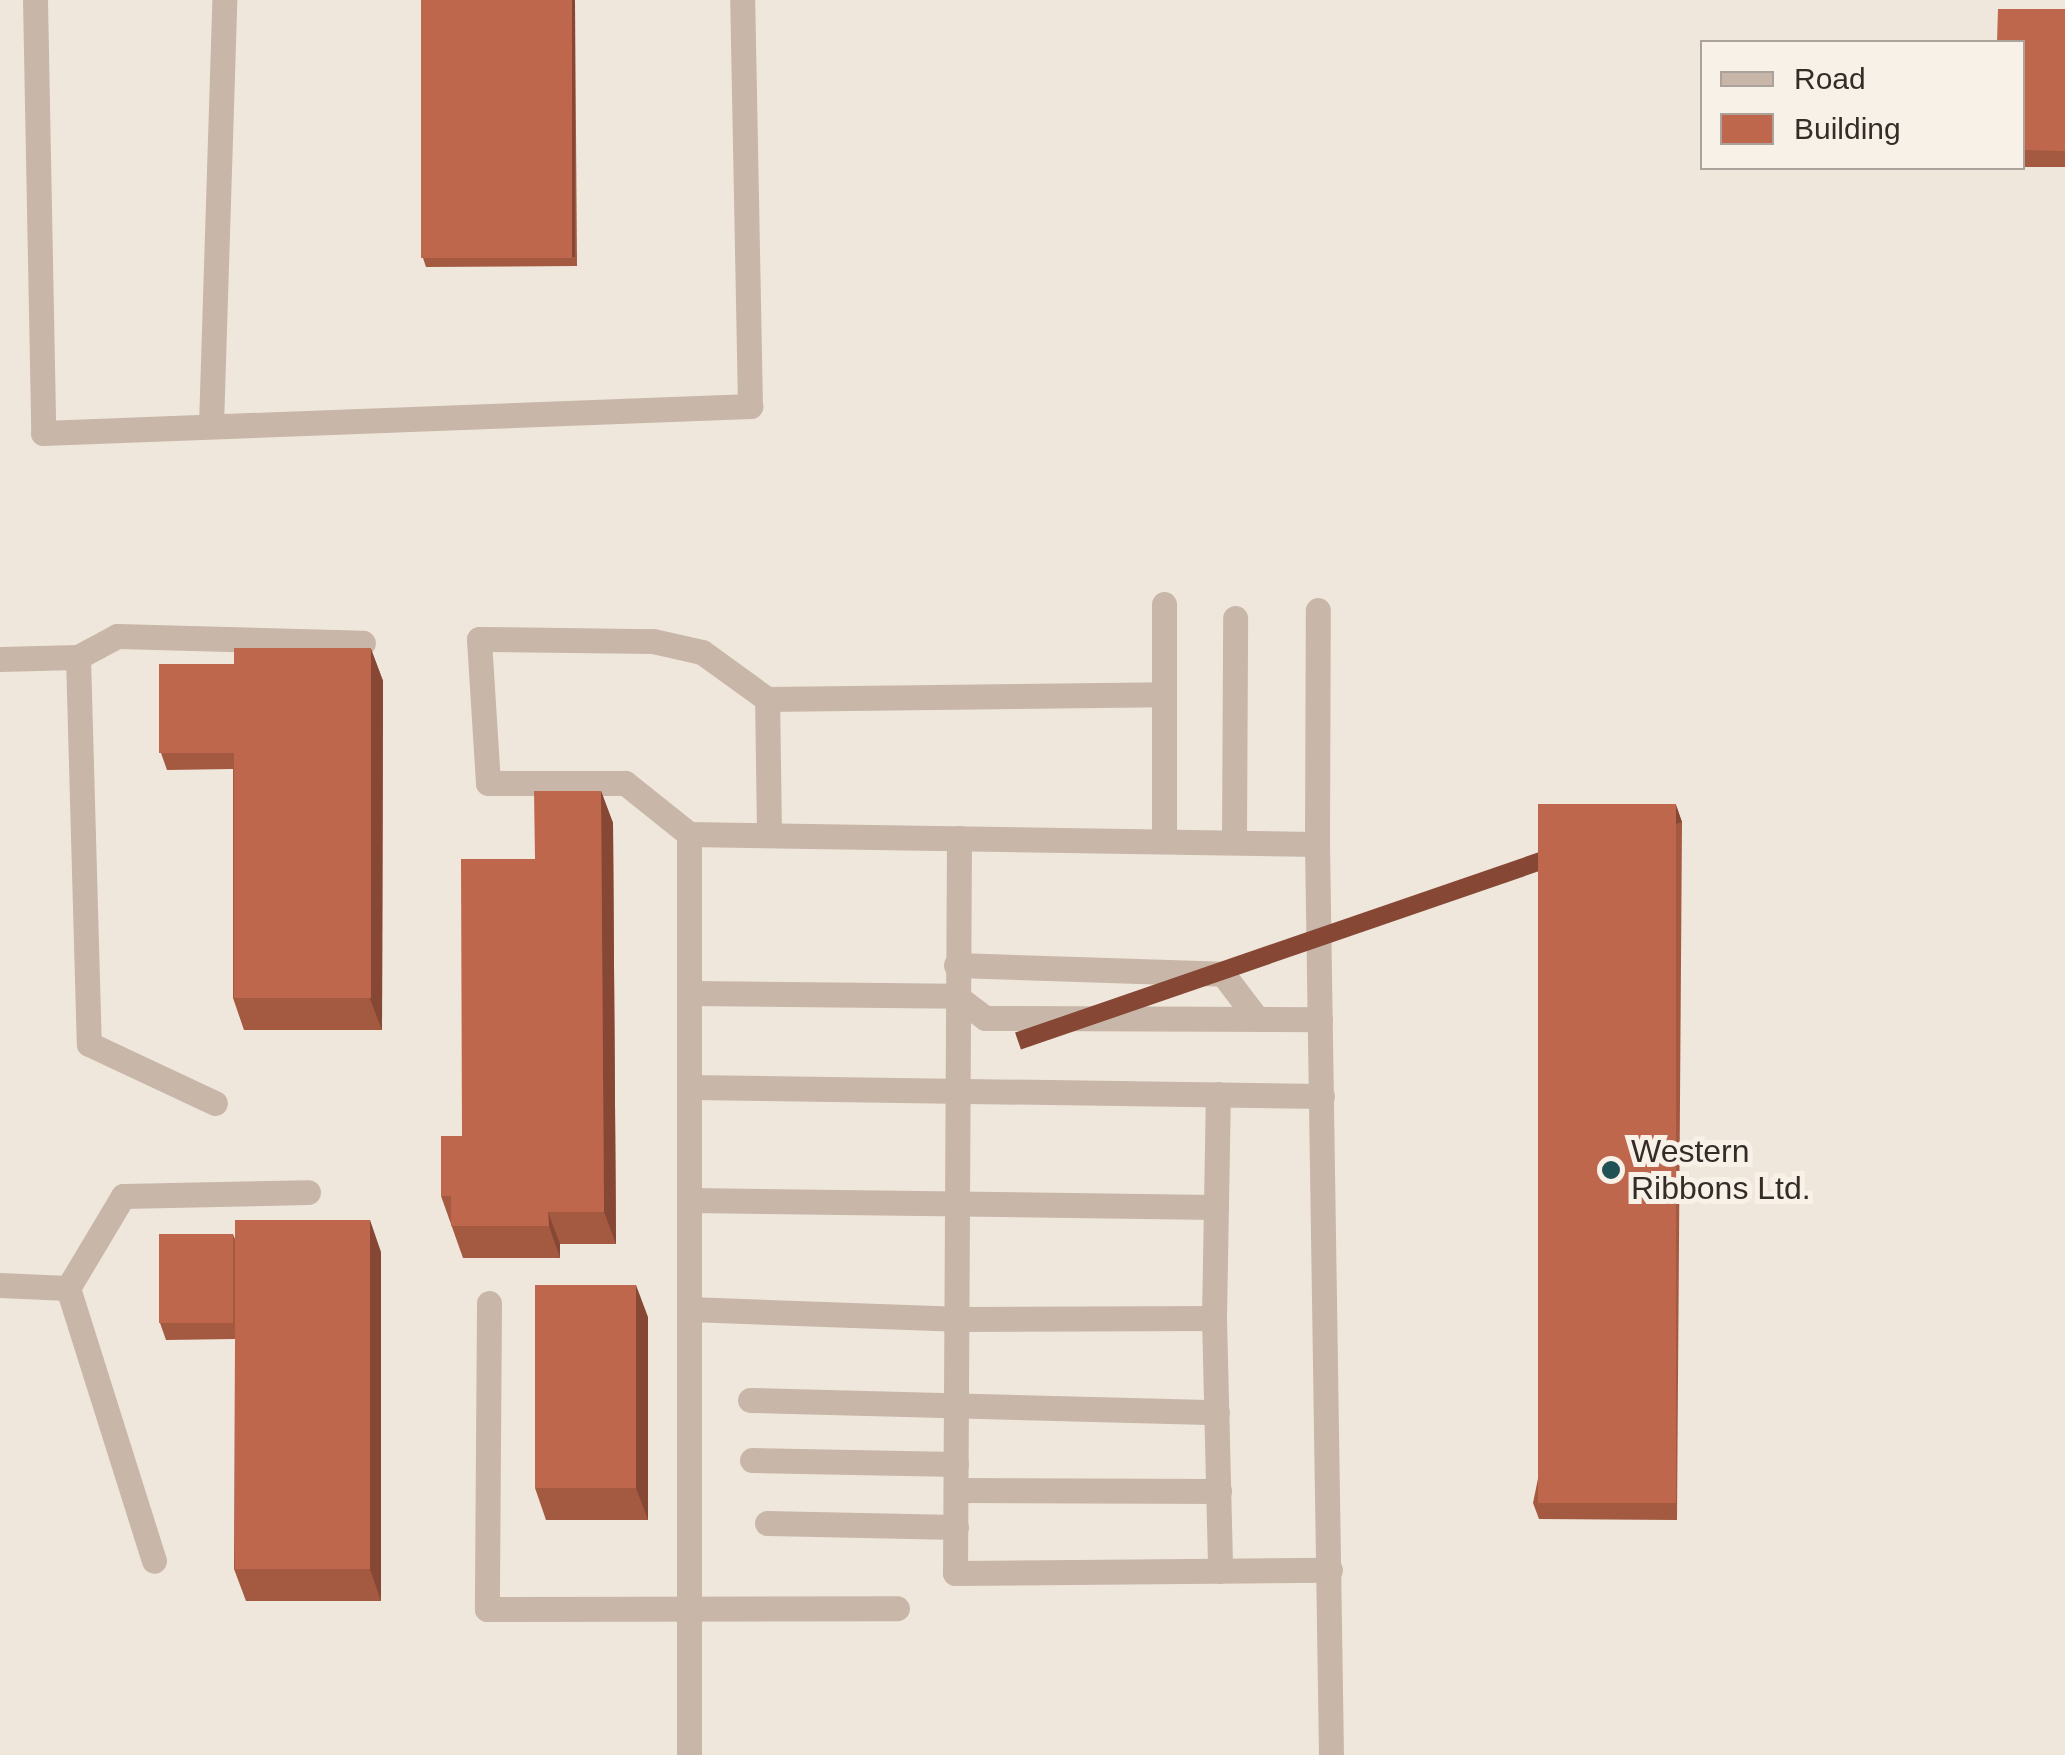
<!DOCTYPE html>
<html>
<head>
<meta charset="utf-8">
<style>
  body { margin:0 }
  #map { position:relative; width:2065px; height:1755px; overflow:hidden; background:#f0e7dc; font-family:Helvetica,sans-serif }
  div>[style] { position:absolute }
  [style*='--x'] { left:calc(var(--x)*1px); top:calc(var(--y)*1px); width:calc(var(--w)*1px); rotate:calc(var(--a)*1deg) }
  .minor>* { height:25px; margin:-12.5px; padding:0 12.5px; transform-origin:12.5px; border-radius:12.5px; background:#c8b7a9 }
  .wall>* { inset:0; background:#a45941 }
  .shaded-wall>* { inset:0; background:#864835; transform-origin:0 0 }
  .building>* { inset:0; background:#bf674c; transform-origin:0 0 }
  .dots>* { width:28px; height:28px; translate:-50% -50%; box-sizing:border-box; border:5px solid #f8f1e8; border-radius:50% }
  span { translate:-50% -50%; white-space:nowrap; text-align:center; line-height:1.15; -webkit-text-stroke:10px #f8f1e8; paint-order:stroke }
  .poi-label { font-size:32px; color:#352c28 }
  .left { translate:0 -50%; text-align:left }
  .legend { position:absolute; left:1700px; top:40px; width:325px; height:130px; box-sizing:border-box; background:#f8f1e8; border:2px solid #aaa29b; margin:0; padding:12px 18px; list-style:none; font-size:30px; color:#352c28 }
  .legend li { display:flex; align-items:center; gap:20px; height:50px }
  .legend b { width:50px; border:2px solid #aaa29b }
</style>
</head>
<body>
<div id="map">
  <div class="minor">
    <i style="--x:35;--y:0;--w:433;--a:88.9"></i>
    <i style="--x:43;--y:433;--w:708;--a:-2.19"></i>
    <i style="--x:750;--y:406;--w:406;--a:-91.1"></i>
    <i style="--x:211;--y:425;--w:425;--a:-88.2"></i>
    <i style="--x:78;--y:657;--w:44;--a:-28.3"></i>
    <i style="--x:117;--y:636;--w:246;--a:1.6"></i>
    <i style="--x:0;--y:659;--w:78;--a:-1.5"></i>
    <i style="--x:78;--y:657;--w:387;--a:88.4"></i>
    <i style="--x:89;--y:1044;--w:139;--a:25.1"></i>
    <i style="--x:689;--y:834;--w:82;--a:-141.4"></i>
    <i style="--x:625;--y:783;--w:137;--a:180"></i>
    <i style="--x:488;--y:783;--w:144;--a:-93.6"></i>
    <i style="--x:479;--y:639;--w:174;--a:0.7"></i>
    <i style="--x:653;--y:641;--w:50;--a:12.7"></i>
    <i style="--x:702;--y:652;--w:80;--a:35.9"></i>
    <i style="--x:769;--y:835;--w:136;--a:-90.8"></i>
    <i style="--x:767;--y:699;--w:397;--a:-0.7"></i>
    <i style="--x:959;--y:838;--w:735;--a:90.31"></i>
    <i style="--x:955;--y:1573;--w:375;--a:-0.5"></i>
    <i style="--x:1164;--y:838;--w:234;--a:-90"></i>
    <i style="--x:1234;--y:841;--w:223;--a:-89.7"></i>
    <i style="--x:1317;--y:844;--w:234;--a:-89.8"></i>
    <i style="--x:956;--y:965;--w:267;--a:1.9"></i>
    <i style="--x:1223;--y:974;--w:56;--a:52.9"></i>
    <i style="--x:689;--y:993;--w:267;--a:0.6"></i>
    <i style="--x:956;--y:996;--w:36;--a:37"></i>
    <i style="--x:985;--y:1018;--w:335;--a:0.2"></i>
    <i style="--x:689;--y:1087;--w:633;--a:0.81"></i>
    <i style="--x:689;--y:1200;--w:527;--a:0.76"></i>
    <i style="--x:0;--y:1285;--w:68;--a:2.5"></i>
    <i style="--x:68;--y:1288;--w:107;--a:-59.1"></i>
    <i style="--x:123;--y:1196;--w:185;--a:-1.2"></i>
    <i style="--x:68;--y:1288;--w:286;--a:72.5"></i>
    <i style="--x:489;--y:1303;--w:306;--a:90.4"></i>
    <i style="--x:487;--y:1609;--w:410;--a:-0.1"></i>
    <i style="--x:689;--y:1309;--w:267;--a:2.1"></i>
    <i style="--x:956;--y:1319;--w:258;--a:-0.2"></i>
    <i style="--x:1214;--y:1318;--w:253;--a:88.6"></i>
    <i style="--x:1214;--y:1318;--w:224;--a:-89"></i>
    <i style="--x:750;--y:1400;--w:467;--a:1.5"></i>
    <i style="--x:752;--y:1460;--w:204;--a:1.1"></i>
    <i style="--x:956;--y:1490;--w:263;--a:0.2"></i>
    <i style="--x:767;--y:1523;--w:189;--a:1.2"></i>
    <i style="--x:689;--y:1755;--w:921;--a:-90"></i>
    <i style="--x:689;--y:834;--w:628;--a:0.91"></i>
    <i style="--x:1317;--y:844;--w:911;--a:89.12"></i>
  </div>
  <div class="wall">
    <i style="clip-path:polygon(421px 0,575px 0,577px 266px,426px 267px,423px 258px)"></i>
    <i style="clip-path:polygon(2065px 9px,2065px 167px,2022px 167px,2022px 42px)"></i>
    <i style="clip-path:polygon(371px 649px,383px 681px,382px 1030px,244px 1030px,233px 998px,233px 769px,167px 770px,161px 753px,234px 665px)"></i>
    <i style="clip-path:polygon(601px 791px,613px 823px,616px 1244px,560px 1244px,560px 1258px,463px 1258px,441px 1196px,462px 1136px,535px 859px)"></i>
    <i style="clip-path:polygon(1676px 805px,1682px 822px,1677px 1520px,1539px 1519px,1533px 1503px)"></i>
    <i style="clip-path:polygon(233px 1234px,235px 1239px,381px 1252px,381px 1601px,246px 1601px,234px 1569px,235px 1339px,166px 1340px,160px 1323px)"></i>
    <i style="clip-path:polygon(648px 1317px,648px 1520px,546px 1520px,535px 1488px)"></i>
  </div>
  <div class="shaded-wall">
    <i style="left:572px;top:0;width:3px;height:257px"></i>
    <i style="clip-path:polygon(371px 649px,383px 681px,382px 1030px,370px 999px)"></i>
    <i style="clip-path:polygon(601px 791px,613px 823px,616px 1244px,604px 1212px)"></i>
    <i style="left:1676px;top:805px;width:18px;height:699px;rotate:71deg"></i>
    <i style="clip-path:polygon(548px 1212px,560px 1244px,560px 1258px,549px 1226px)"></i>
    <i style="clip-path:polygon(370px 1220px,381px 1252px,381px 1601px,370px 1569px)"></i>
    <i style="clip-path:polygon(636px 1285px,648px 1317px,648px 1520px,636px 1488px)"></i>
  </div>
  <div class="building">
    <i style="left:421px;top:0;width:151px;height:258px"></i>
    <i style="clip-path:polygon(1998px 9px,2065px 9px,2065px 151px,2022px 150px,2022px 42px,1997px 42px)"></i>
    <i style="left:234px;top:648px;width:137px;height:350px"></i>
    <i style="left:234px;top:664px;width:89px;height:75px;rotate:90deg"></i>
    <i style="clip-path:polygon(534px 791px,601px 791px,604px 1212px,548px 1212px,549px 1226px,451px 1226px,451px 1196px,441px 1196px,441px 1136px,462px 1136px,461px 859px,535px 859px)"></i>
    <i style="left:1538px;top:804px;width:138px;height:699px"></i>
    <i style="left:235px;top:1220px;width:135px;height:349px"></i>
    <i style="left:159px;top:1234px;width:74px;height:89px"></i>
    <i style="left:535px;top:1285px;width:101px;height:203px"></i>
  </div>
  <div class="dots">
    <i style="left:1611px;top:1170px;background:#205154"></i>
  </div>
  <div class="poi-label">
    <span class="left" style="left:1631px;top:1170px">Western<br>Ribbons Ltd.</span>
  </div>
  <ul class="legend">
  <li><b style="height:12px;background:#c8b7a9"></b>Road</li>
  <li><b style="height:28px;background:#bf674c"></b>Building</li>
  </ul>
</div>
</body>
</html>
